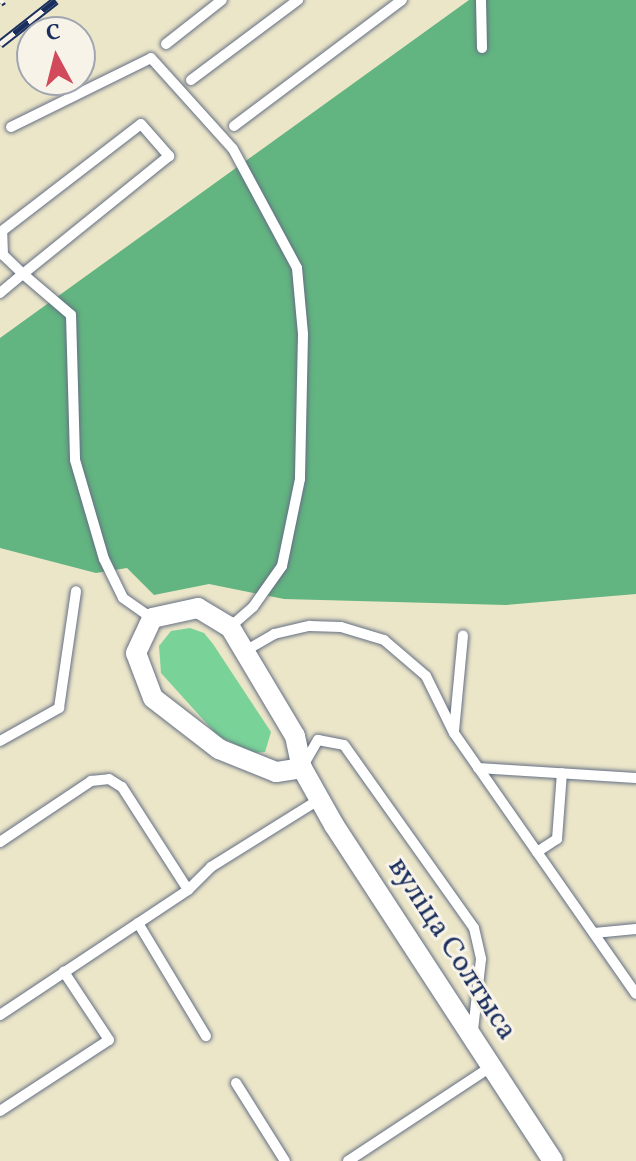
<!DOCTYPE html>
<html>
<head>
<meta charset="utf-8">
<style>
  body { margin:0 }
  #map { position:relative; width:636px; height:1161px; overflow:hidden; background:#ece6c9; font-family:Vollkorn,serif }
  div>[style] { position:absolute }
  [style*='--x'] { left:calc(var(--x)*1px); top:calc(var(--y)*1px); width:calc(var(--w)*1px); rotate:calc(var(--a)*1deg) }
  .green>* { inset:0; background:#79d298 }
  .forest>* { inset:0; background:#62b480 }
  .roads { filter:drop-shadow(0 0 2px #646f83) drop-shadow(0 0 2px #646f83) }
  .service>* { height:10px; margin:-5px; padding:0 5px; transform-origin:5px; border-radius:5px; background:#fff }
  .minor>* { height:20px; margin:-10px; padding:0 10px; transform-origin:10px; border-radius:10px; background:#fff }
  .rail>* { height:9px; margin-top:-4.5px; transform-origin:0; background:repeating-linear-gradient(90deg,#f7f3e8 0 18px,#1b2f5e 0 36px); box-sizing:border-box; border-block:2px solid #1b2f5e }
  span { translate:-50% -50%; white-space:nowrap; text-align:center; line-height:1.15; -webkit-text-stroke:6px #f7f3e8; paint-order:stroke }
  .street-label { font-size:30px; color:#1b2f5e }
  .north { position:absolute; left:16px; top:16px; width:80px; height:80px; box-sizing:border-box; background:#f7f3e8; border:2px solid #9fa5b1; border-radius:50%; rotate:353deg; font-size:22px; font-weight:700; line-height:32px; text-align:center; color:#1b2f5e }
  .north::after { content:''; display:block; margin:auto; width:28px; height:36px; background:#d1495b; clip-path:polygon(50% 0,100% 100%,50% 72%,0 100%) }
</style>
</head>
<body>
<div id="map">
  <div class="green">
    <i style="clip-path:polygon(190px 628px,204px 633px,213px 644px,271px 732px,265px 752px,253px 753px,218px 736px,161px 673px,159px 646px,171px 631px)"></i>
  </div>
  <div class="forest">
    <i style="clip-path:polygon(469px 0,636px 0,636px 594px,506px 605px,284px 599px,209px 584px,154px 595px,127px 568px,96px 573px,0 548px,0 338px)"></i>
  </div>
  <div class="roads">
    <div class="service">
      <i style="--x:481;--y:0;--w:48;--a:88.8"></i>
      <i style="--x:166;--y:44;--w:71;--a:-38.2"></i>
      <i style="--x:191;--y:80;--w:134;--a:-36.8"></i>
      <i style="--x:141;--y:124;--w:43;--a:48.8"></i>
      <i style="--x:169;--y:156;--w:188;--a:141.1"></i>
      <i style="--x:23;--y:274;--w:28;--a:-136"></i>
      <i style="--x:3;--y:255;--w:24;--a:-92"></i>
      <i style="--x:2;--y:231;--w:175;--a:-37.6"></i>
      <i style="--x:234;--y:126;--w:210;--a:-36.9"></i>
      <i style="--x:11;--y:127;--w:156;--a:-26.2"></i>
      <i style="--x:151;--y:58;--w:122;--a:48"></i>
      <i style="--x:233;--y:149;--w:135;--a:61.7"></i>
      <i style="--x:297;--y:268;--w:66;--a:84.8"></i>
      <i style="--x:303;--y:334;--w:145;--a:91.2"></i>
      <i style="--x:300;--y:479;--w:89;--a:101.7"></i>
      <i style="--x:282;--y:566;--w:50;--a:125.3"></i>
      <i style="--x:253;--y:607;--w:30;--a:139"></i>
      <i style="--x:0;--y:293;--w:30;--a:-40"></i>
      <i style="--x:23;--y:274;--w:63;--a:40.5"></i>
      <i style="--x:71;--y:315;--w:145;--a:88.4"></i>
      <i style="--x:75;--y:460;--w:103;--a:73.7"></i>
      <i style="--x:104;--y:559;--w:43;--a:64"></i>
      <i style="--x:123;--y:598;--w:35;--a:35"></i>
      <i style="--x:245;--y:651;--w:34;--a:-30"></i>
      <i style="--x:274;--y:634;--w:37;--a:-13"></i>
      <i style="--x:310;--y:626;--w:31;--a:2"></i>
      <i style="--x:341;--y:627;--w:45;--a:16.8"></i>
      <i style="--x:384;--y:640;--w:55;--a:40.6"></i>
      <i style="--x:426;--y:676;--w:64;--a:63.8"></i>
      <i style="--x:454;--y:733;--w:318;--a:55.1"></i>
      <i style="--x:454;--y:731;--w:96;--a:-84.6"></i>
      <i style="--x:0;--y:741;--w:68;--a:-29.2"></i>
      <i style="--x:59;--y:708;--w:118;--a:-81.7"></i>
      <i style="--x:304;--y:764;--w:28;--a:-60"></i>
      <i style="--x:318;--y:740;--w:26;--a:11"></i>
      <i style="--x:344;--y:745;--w:224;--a:54.6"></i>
      <i style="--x:474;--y:928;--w:32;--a:77"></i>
      <i style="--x:481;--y:959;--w:71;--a:96.4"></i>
      <i style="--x:478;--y:768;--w:158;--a:3.6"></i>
      <i style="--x:0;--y:842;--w:110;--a:-33.8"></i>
      <i style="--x:91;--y:781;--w:18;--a:-6"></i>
      <i style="--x:109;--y:779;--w:15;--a:32"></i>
      <i style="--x:122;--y:787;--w:122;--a:57.3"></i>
      <i style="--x:537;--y:852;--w:24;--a:-33"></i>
      <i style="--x:557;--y:839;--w:66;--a:-85.7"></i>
      <i style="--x:138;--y:923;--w:132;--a:59"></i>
      <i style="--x:594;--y:933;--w:42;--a:-5.4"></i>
      <i style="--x:0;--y:1015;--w:226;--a:-33.6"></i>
      <i style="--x:188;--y:890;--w:33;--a:-45"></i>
      <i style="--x:211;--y:867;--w:128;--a:-32"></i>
      <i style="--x:236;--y:1083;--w:92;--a:57.9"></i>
      <i style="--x:0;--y:1111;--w:130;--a:-33.1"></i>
      <i style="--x:109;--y:1040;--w:82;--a:-123.5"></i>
      <i style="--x:348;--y:1161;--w:173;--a:-33.4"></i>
    </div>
    <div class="minor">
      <i style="--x:302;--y:768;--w:26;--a:171"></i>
      <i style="--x:276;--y:772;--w:61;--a:-158"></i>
      <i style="--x:219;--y:749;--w:83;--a:-142.3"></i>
      <i style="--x:153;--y:698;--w:48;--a:-110.7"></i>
      <i style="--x:136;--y:653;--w:38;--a:-65"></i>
      <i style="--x:152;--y:618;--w:47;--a:-12.3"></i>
      <i style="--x:198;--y:608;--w:37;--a:31"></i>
      <i style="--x:230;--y:627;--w:127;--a:59.2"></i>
      <i style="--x:295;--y:736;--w:33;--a:78"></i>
      <i style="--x:302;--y:768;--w:65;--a:60.7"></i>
      <i style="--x:334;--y:825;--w:401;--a:56.9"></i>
    </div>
  </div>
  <div class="rail">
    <i style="--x:0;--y:2;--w:4;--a:-34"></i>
    <i style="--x:0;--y:44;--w:71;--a:-38.2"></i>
  </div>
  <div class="street-label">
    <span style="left:452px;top:949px;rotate:57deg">вуліца Солтыса</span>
  </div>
  <div class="north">С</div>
</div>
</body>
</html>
